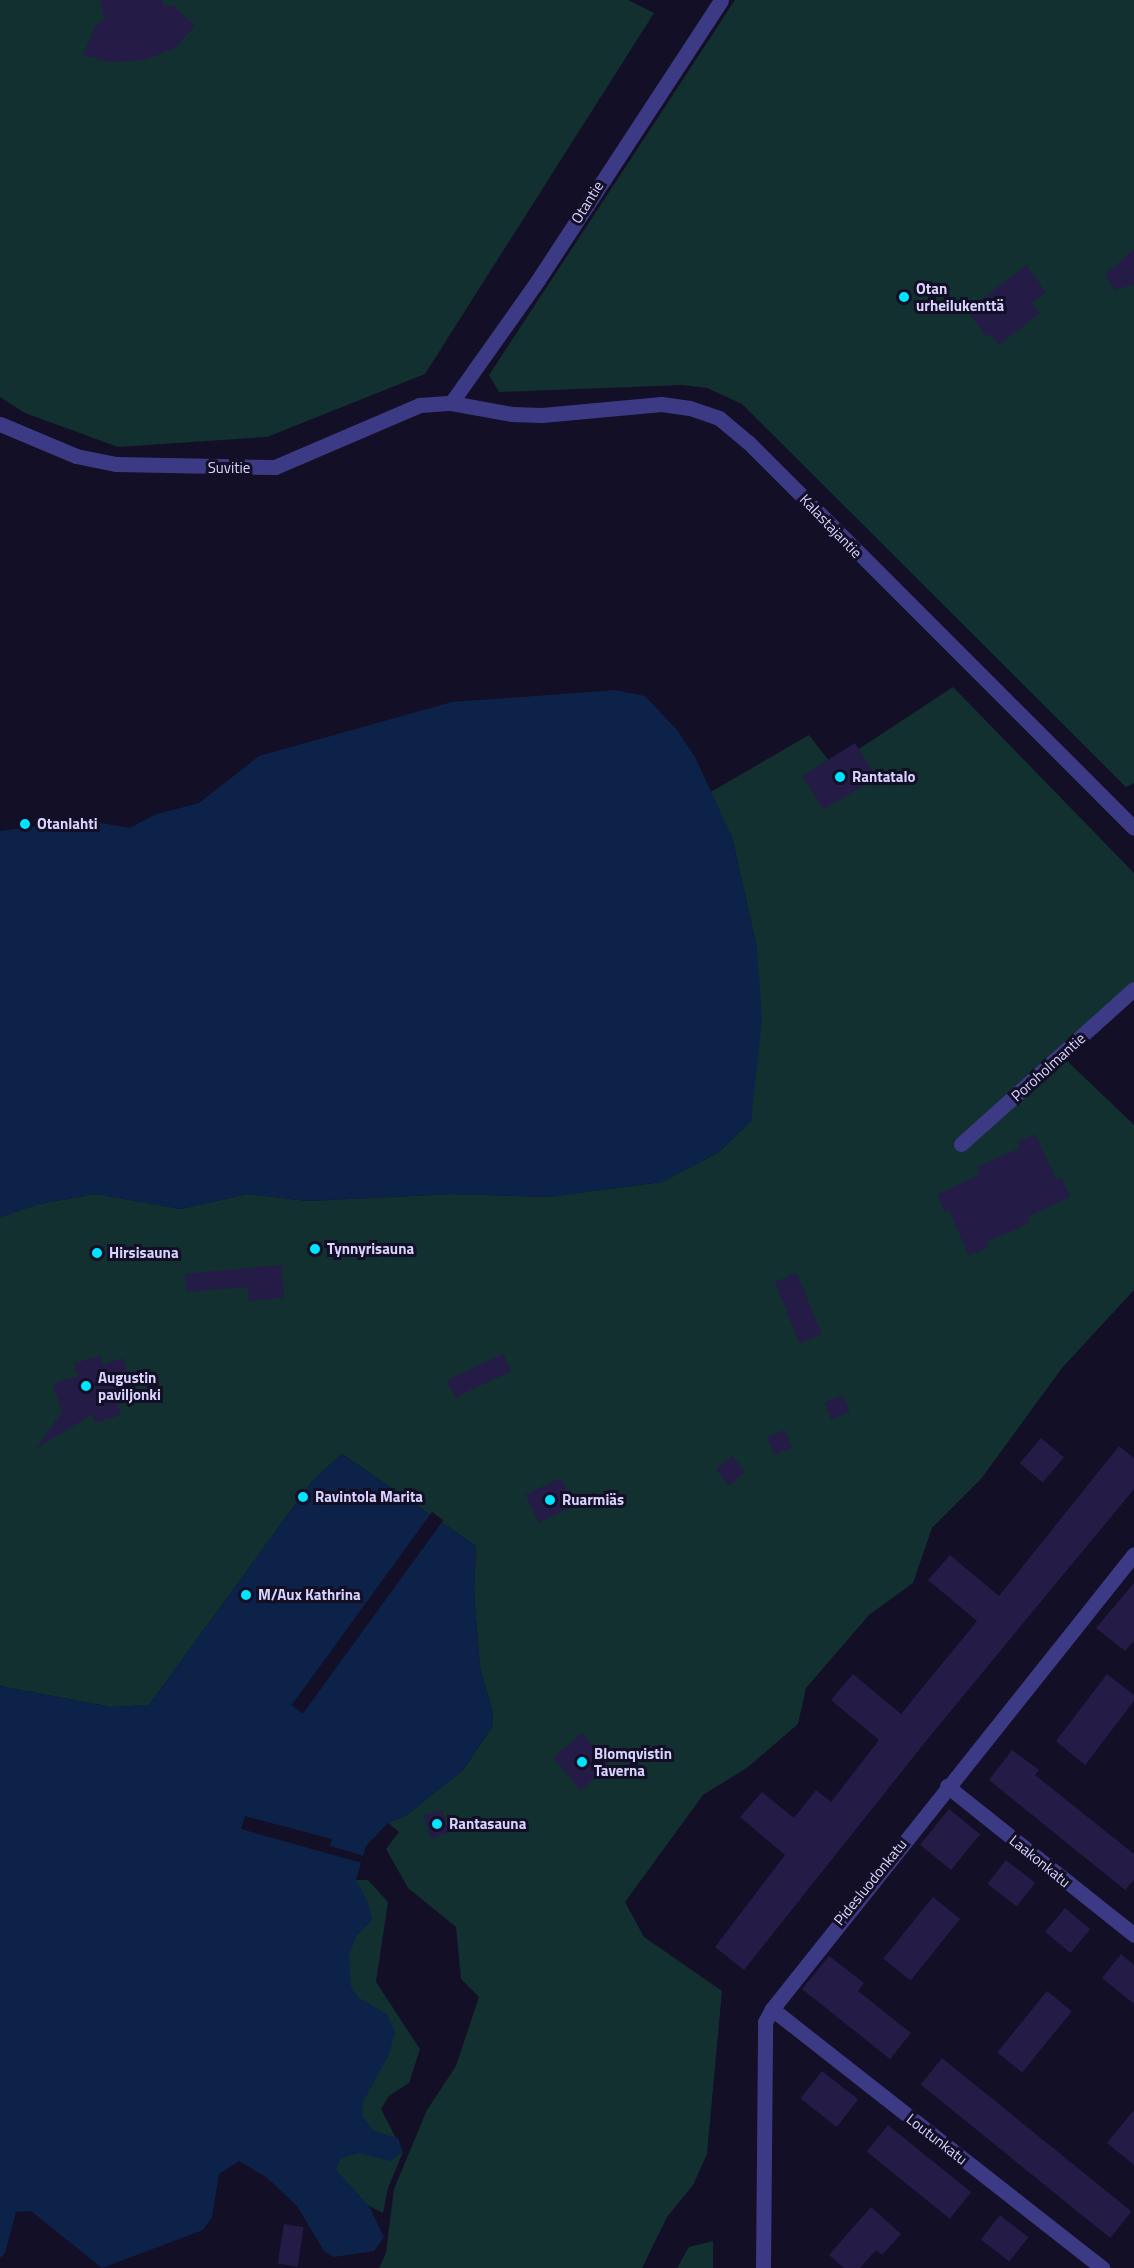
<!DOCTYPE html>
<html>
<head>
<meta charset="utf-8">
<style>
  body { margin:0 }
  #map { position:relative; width:1134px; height:2268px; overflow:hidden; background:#130f26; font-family:"Titillium Web",sans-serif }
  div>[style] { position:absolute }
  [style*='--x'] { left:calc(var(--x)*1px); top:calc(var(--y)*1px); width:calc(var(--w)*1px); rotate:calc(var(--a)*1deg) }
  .green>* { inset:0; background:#12302f }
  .water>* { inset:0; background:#0c2248 }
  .pier>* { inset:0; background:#130f26; transform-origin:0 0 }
  .building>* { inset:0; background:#241b47; transform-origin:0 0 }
  .minor>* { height:15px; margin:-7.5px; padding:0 7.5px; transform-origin:7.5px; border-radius:7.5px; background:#3d3a85 }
  .dots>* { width:16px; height:16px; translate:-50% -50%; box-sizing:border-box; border:3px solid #130f26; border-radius:50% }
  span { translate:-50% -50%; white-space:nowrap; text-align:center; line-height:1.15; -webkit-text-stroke:6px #130f26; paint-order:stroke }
  .street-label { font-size:15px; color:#d9d4ff }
  .poi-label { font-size:15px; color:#d9d4ff; font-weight:700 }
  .left { translate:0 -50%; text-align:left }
</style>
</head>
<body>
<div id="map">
  <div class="green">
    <i style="clip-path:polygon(0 0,628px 0,654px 13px,425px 374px,267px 437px,118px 447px,25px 413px,0 397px)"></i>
    <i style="clip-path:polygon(735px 0,1134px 0,1134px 783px,1126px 787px,742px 404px,707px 388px,683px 385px,499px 392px,489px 375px)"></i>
    <i style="clip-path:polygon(953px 687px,1134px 873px,1134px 989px,1062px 1056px,1134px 1125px,1134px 1290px,1062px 1368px,981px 1479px,932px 1528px,913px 1583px,869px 1615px,806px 1688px,798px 1724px,748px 1767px,703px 1795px,625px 1902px,644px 1937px,722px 1991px,707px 2154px,693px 2185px,667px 2217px,642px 2268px,379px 2268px,386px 2253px,394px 2189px,427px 2110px,456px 2066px,479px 1997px,461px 1979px,456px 1927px,408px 1888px,386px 1849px,399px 1832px,388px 1823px,408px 1814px,463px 1770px,492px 1727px,493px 1713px,480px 1668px,474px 1592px,476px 1546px,342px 1454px,313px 1480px,149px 1705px,111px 1707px,0 1686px,0 1217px,39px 1204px,96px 1194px,181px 1209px,247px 1194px,308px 1201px,452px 1194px,549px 1197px,662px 1182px,719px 1152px,751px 1121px,757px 948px,732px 837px,709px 793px,809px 735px,833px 766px)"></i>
    <i style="clip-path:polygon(356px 1880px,368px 1880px,388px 1902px,376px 1982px,420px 2049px,409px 2083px,389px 2096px,381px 2109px,403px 2152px,388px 2188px,383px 2213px,369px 2206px,305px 2153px)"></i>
    <i style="clip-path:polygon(713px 2241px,713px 2268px,677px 2268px,689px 2247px)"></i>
  </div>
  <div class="water">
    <i style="clip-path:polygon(615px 690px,645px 696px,677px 730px,695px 757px,732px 837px,757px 948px,762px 1019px,751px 1121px,719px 1152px,662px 1182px,549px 1197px,452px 1194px,308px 1201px,247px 1194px,181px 1209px,96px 1194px,39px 1204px,0 1217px,0 831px,84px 820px,130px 828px,154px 815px,199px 803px,259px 756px,452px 702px)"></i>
    <i style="clip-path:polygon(342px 1454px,476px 1546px,474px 1592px,480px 1668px,493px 1713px,492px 1727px,463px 1770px,408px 1814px,388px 1823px,366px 1846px,356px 1880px,368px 1902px,372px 1920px,357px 1935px,349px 1954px,351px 1987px,359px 1998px,387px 2014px,395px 2032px,389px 2055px,363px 2102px,362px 2116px,374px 2131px,398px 2138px,403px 2152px,391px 2161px,358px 2153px,340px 2159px,336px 2170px,369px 2206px,384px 2237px,374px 2251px,334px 2257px,324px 2251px,297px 2206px,266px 2177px,239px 2161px,219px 2174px,212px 2217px,203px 2230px,102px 2268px,31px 2211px,16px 2212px,5px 2253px,0 2258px,0 1686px,111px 1707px,149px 1705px,313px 1480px)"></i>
  </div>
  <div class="pier">
    <i style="left:432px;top:1512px;width:14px;height:239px;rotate:36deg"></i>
    <i style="clip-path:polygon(245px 1816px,332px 1839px,330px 1846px,364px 1856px,362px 1863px,241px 1829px)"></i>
  </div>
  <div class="building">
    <i style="clip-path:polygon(100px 0,162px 0,164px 6px,173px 5px,195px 26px,175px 48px,144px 60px,111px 62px,83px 55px,96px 25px,104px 19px)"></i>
    <i style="clip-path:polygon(1134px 249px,1134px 284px,1115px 290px,1105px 275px)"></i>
    <i style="clip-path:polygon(1026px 265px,1046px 292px,1032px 303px,1040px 313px,999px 345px,991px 334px,987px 337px,967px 311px)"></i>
    <i style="left:855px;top:743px;width:40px;height:62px;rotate:58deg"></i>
    <i style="clip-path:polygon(1035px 1134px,1056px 1179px,1061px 1177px,1070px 1197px,1027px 1217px,1030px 1223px,986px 1242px,988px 1247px,969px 1256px,949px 1210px,945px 1212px,937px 1195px,980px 1174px,977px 1167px,1020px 1148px,1017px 1142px)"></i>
    <i style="clip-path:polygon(281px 1265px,284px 1298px,249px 1301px,248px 1287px,187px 1292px,185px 1274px)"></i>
    <i style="left:797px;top:1273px;width:66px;height:24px;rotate:68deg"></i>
    <i style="left:503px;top:1354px;width:19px;height:62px;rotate:65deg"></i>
    <i style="clip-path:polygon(100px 1355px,103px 1365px,123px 1358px,136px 1399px,117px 1405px,121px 1415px,95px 1423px,92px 1414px,36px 1449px,62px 1412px,53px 1384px,78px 1376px,74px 1364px)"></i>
    <i style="left:843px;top:1395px;width:18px;height:20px;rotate:68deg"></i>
    <i style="left:785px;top:1430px;width:19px;height:19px;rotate:69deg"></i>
    <i style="left:1041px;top:1438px;width:30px;height:33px;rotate:40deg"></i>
    <i style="clip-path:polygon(1119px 1446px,1134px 1458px,1134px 1489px,930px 1736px,744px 1970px,715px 1947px,785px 1855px,740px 1817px,762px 1792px,794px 1818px,816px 1790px,831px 1802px,879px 1740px,831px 1700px,853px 1674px,901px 1714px,977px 1621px,928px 1580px,950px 1555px,999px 1596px)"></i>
    <i style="left:732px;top:1456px;width:21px;height:21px;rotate:51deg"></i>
    <i style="left:561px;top:1478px;width:31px;height:39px;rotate:65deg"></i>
    <i style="clip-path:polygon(1134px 1583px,1134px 1641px,1125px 1651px,1096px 1628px)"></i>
    <i style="clip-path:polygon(1107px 1674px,1134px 1695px,1134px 1701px,1085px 1765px,1056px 1741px)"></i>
    <i style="left:582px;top:1733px;width:43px;height:38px;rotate:50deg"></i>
    <i style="clip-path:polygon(1012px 1750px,1039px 1770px,1035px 1775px,1134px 1854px,1134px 1880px,1125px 1890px,989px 1780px)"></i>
    <i style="left:949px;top:1809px;width:40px;height:46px;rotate:39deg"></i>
    <i style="left:442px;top:1810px;width:24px;height:19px;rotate:73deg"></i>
    <i style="left:1006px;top:1860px;width:37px;height:30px;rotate:38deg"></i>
    <i style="left:933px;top:1897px;width:35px;height:79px;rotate:39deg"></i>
    <i style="left:1065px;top:1908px;width:33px;height:31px;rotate:40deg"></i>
    <i style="clip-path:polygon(1121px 1954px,1134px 1965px,1134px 2004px,1102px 1978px)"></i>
    <i style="clip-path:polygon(829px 1956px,864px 1983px,858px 1991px,911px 2033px,890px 2059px,802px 1989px)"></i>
    <i style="left:1047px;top:1991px;width:32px;height:79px;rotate:39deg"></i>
    <i style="left:942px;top:2058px;width:244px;height:34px;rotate:39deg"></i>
    <i style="left:822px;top:2071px;width:46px;height:35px;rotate:38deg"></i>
    <i style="clip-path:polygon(1134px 2110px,1134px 2165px,1107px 2143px)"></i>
    <i style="left:888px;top:2125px;width:107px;height:34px;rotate:39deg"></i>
    <i style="clip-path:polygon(871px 2207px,901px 2234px,882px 2255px,876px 2250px,860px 2268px,844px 2268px,829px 2255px)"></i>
    <i style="left:1000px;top:2215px;width:36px;height:31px;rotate:38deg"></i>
    <i style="left:284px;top:2224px;width:20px;height:40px;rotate:9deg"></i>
  </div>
  <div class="minor">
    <i style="--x:451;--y:403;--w:151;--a:-54.7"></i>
    <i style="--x:538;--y:280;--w:334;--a:-56.8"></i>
    <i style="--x:0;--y:424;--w:82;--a:22.8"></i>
    <i style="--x:76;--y:456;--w:41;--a:11.3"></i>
    <i style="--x:116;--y:464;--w:159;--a:1.1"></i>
    <i style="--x:275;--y:467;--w:158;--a:-23.2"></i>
    <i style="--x:420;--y:405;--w:31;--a:-4"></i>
    <i style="--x:451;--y:403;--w:62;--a:10.2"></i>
    <i style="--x:512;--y:414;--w:30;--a:2"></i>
    <i style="--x:542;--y:415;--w:120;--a:-5.3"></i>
    <i style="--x:661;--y:404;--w:29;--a:8"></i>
    <i style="--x:690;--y:408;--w:31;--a:19"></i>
    <i style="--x:719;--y:418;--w:39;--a:40"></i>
    <i style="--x:749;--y:443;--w:544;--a:45"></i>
    <i style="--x:961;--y:1144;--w:232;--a:-41.9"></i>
    <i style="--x:947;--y:1786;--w:239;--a:38.5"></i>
    <i style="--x:772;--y:2009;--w:420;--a:38.1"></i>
    <i style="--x:763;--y:2268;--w:246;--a:-89.5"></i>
    <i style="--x:765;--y:2022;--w:15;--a:-62"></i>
    <i style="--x:772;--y:2009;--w:581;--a:-51.49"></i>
  </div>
  <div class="dots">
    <i style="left:904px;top:297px;background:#00e5ff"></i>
    <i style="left:840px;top:777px;background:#00e5ff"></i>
    <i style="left:25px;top:824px;background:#00e5ff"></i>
    <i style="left:315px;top:1249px;background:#00e5ff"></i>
    <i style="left:97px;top:1253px;background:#00e5ff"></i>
    <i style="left:86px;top:1386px;background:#00e5ff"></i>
    <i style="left:303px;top:1497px;background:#00e5ff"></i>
    <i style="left:550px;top:1500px;background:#00e5ff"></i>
    <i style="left:246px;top:1595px;background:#00e5ff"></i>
    <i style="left:582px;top:1762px;background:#00e5ff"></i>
    <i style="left:437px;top:1824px;background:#00e5ff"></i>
  </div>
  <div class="street-label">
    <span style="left:587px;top:202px;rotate:-58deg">Otantie</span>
    <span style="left:229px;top:468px">Suvitie</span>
    <span style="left:831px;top:526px;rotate:46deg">Kalastajantie</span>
    <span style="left:1048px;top:1067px;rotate:-42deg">Poroholmantie</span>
    <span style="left:1040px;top:1861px;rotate:39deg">Laakonkatu</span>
    <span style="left:870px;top:1882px;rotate:-51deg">Pidesluodonkatu</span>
    <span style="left:937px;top:2139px;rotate:38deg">Loutunkatu</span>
  </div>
  <div class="poi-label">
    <span class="left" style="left:916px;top:297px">Otan<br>urheilukenttä</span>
    <span class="left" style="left:852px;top:777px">Rantatalo</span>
    <span class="left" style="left:37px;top:824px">Otanlahti</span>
    <span class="left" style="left:327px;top:1249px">Tynnyrisauna</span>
    <span class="left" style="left:109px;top:1253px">Hirsisauna</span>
    <span class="left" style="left:98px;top:1386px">Augustin<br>paviljonki</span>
    <span class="left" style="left:315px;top:1497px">Ravintola Marita</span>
    <span class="left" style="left:562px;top:1500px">Ruarmiäs</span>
    <span class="left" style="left:258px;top:1595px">M/Aux Kathrina</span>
    <span class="left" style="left:594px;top:1762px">Blomqvistin<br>Taverna</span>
    <span class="left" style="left:449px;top:1824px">Rantasauna</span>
  </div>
</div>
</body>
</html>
